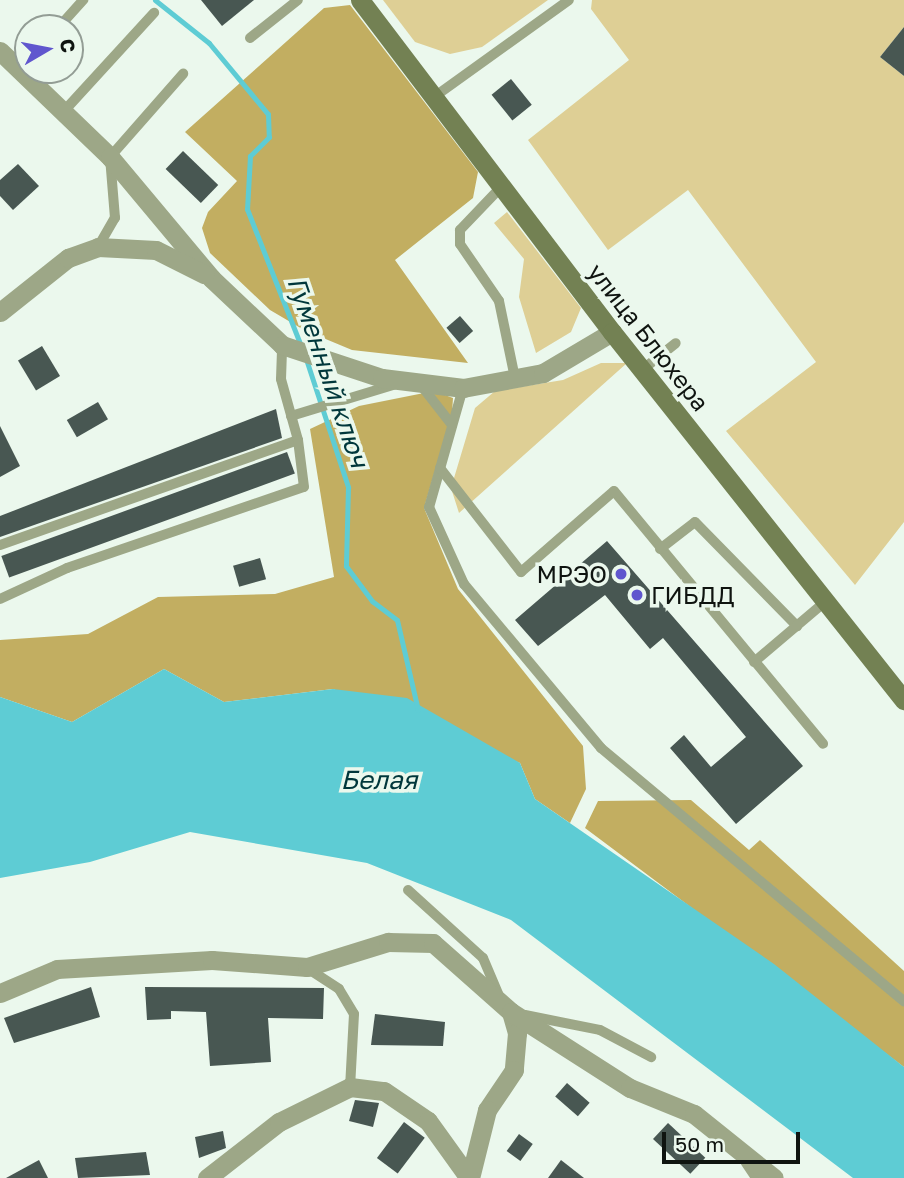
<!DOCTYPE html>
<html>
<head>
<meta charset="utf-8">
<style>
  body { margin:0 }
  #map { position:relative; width:904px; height:1178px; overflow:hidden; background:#ebf8ed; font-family:"Golos Text",sans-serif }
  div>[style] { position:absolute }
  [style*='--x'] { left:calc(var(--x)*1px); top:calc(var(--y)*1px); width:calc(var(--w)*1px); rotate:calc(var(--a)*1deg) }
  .green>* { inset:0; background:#decf95 }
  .forest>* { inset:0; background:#c2ae61 }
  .water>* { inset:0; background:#5eccd4 }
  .stream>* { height:5px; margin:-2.5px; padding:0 2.5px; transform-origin:2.5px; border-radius:2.5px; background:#5eccd4 }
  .building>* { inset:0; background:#485752; transform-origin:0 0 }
  .service>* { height:10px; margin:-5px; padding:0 5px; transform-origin:5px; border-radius:5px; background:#9da787 }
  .minor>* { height:19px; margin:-9.5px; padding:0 9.5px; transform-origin:9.5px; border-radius:9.5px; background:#9da787 }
  .secondary>* { height:19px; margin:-9.5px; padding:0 9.5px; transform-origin:9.5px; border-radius:9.5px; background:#738153 }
  .dots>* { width:19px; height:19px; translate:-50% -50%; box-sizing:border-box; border:4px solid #ebf8ed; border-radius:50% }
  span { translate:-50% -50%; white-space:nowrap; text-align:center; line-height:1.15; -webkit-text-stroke:7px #ebf8ed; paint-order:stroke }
  .street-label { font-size:24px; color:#0f1410 }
  .poi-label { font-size:24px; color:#0f1410 }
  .right { translate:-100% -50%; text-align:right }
  .left { translate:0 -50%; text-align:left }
  .water-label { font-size:26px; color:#00373b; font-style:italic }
  .north { position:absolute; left:14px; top:14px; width:70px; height:70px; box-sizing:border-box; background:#ebf8ed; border:2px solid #939d95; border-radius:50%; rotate:80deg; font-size:19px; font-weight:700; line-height:28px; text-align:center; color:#0f1410 }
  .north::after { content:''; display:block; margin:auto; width:24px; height:32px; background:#6056ce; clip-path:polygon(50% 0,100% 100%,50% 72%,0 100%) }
  .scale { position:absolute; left:662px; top:1132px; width:138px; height:32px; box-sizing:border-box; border:4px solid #0f1410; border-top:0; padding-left:9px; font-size:21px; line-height:24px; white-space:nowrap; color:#0f1410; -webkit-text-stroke:5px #ebf8ed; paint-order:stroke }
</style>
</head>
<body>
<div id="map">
  <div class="green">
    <i style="clip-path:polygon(383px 0,548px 0,482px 47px,450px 54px,415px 42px)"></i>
    <i style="clip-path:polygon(592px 0,904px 0,904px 27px,880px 57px,904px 76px,904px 522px,855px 585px,726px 431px,816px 362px,688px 190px,608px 250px,528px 140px,629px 60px,591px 9px)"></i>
    <i style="clip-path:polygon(507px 212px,581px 308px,571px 332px,536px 353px,519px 297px,524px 259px,494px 223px)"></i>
    <i style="clip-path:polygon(601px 363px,627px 363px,459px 513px,451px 488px,475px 408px,495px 391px,563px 380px)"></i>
  </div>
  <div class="forest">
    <i style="clip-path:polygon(350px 5px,478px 172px,473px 198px,395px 260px,468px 363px,352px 350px,304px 330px,270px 310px,210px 253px,202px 228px,208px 212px,237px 181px,185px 132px,324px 8px)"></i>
    <i style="clip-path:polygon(434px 391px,453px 398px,452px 413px,424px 508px,458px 589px,583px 746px,586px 789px,570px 823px,535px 799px,520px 763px,333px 689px,224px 702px,164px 669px,72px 722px,0 697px,0 640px,88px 634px,158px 597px,275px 594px,334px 577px,310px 429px,359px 406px)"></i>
    <i style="clip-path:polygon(691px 800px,749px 850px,760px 840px,904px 971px,904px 1067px,585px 828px,598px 801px)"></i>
  </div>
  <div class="water">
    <i style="clip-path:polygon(164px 669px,224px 702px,333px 689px,407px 698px,520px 763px,535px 799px,774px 964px,904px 1067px,904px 1178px,853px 1178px,511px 920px,367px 863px,190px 832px,90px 862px,0 878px,0 697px,72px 722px)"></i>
  </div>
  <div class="stream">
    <i style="--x:155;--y:0;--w:69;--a:38.5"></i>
    <i style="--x:209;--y:43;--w:92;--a:50.3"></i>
    <i style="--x:268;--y:114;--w:23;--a:88"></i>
    <i style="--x:269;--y:137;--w:27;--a:135"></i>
    <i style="--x:250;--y:156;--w:53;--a:93.2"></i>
    <i style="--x:247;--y:209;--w:147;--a:68.5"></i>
    <i style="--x:306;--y:359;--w:135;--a:71.8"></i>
    <i style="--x:348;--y:487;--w:79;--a:91.5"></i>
    <i style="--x:346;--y:566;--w:44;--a:53.4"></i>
    <i style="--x:372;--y:601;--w:31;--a:37"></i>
    <i style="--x:397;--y:620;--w:92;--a:76.9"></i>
  </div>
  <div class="building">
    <i style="clip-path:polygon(201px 0,254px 0,222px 26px)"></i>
    <i style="clip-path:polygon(904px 27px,904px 76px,880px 57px)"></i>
    <i style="left:511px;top:79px;width:33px;height:25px;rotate:51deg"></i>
    <i style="left:183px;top:151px;width:49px;height:25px;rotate:44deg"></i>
    <i style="clip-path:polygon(18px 164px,39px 186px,13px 210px,0 196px,0 180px)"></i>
    <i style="left:460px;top:316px;width:20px;height:18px;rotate:49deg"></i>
    <i style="left:42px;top:346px;width:35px;height:28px;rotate:59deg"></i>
    <i style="left:98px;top:402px;width:20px;height:36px;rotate:60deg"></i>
    <i style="clip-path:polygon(276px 409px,282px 438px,0 537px,0 516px)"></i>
    <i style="clip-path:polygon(0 426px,20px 466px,0 477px)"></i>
    <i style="left:287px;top:452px;width:23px;height:304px;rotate:70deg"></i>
    <i style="clip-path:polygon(607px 541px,803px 766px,736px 824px,670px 748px,684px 735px,711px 767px,746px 737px,663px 638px,650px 649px,605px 595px,538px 646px,515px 620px)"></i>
    <i style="left:260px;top:558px;width:22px;height:28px;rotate:74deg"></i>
    <i style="clip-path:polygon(91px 987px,100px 1017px,14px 1043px,4px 1018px)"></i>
    <i style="clip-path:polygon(145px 987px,324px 988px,323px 1019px,268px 1018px,271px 1062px,210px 1066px,206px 1012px,171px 1011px,171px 1019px,147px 1020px)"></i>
    <i style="clip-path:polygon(375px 1014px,445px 1022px,443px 1046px,371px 1045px)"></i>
    <i style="left:567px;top:1083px;width:30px;height:18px;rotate:41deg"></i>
    <i style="clip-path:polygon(355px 1100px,379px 1103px,373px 1127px,349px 1121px)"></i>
    <i style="left:404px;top:1122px;width:26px;height:45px;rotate:37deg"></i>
    <i style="left:668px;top:1123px;width:51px;height:22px;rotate:43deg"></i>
    <i style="clip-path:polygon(223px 1131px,226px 1148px,199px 1158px,195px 1137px)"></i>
    <i style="left:519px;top:1134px;width:17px;height:21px;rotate:36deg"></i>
    <i style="clip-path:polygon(146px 1152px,150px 1175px,78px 1178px,75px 1158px)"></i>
    <i style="clip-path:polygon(39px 1160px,48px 1178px,6px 1178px)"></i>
    <i style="clip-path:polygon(561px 1160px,584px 1178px,548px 1178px)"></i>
  </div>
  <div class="service">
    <i style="--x:58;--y:28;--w:38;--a:-48"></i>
    <i style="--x:250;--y:38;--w:61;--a:-38.4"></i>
    <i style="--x:434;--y:97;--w:166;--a:-35.7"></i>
    <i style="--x:65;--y:110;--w:132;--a:-47.5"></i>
    <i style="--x:502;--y:186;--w:61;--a:133.7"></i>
    <i style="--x:460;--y:230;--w:14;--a:90"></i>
    <i style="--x:460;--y:244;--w:69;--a:55.6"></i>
    <i style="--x:499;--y:301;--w:79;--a:78.3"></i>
    <i style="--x:98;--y:247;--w:34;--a:-60"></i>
    <i style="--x:115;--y:218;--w:61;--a:-94.7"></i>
    <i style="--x:110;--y:157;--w:111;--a:-48.7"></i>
    <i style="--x:642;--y:370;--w:43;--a:-38.5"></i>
    <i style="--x:420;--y:384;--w:52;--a:52"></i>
    <i style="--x:463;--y:388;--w:124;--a:105.9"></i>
    <i style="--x:429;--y:507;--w:85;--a:65.6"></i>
    <i style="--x:464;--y:584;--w:214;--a:50.1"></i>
    <i style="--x:601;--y:748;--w:395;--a:39.9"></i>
    <i style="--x:291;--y:416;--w:110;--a:-16.9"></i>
    <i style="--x:440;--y:468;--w:132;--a:52.1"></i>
    <i style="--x:521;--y:572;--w:123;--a:-41.1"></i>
    <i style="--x:614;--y:491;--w:328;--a:50.4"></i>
    <i style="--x:0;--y:545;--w:316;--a:-19.4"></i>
    <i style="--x:298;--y:440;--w:63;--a:-105.6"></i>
    <i style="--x:281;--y:379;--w:34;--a:-88"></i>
    <i style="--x:660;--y:549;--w:44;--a:-37.6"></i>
    <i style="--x:695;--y:522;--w:146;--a:45.6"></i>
    <i style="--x:0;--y:599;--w:74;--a:-24.8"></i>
    <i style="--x:67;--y:568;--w:250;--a:-18.9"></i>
    <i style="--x:304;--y:487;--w:47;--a:-97.3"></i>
    <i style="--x:754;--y:662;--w:94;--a:-40.3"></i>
    <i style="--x:408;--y:890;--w:101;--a:42.2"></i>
    <i style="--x:483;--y:958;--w:39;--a:67"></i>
    <i style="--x:307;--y:968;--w:38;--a:33"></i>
    <i style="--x:339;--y:989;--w:29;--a:59"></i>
    <i style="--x:354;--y:1014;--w:73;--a:93.1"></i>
    <i style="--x:525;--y:1015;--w:76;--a:11.3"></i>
    <i style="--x:600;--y:1030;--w:58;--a:27.9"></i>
    <i style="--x:746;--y:1163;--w:18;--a:56"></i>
  </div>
  <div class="minor">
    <i style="--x:0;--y:51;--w:153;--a:43.9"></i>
    <i style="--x:110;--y:157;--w:158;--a:50.1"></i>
    <i style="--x:211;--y:278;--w:98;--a:43.3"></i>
    <i style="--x:282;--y:345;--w:105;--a:18.3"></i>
    <i style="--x:382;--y:378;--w:82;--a:7"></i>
    <i style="--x:463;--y:388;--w:81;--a:-10.6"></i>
    <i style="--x:543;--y:373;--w:80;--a:-30.7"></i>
    <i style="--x:0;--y:312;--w:87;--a:-38.5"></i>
    <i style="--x:68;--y:258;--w:32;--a:-20"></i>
    <i style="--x:98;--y:247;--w:58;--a:3"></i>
    <i style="--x:156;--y:250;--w:54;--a:26.6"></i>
    <i style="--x:0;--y:993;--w:62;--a:-22.8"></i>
    <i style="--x:57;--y:969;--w:155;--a:-3.3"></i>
    <i style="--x:212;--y:960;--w:95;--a:4.2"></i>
    <i style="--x:307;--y:967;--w:85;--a:-17.2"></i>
    <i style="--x:388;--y:942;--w:45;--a:1.3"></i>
    <i style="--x:433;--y:943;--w:104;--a:41.5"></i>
    <i style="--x:511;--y:1012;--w:22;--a:74"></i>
    <i style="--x:517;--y:1033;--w:37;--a:95"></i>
    <i style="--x:514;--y:1070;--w:48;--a:124"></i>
    <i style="--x:487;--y:1110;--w:70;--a:104"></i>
    <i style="--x:511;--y:1012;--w:141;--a:32.6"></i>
    <i style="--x:630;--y:1088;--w:69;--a:22.1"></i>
    <i style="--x:694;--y:1114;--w:102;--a:38.7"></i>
    <i style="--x:207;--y:1178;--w:91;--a:-37.9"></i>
    <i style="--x:279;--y:1122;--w:79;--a:-26.2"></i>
    <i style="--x:350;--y:1087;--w:34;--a:7"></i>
    <i style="--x:384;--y:1091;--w:53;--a:34.3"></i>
    <i style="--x:428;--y:1121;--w:70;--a:54.3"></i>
  </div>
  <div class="secondary">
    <i style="--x:360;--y:0;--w:417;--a:52.8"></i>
    <i style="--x:612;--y:332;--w:470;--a:51.6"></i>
  </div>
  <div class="dots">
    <i style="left:621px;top:574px;background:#6056ce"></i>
    <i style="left:637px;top:595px;background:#6056ce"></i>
  </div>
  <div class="street-label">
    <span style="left:649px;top:337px;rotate:52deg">улица Блюхера</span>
  </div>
  <div class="poi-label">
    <span class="right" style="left:607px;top:574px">МРЭО</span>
    <span class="left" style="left:651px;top:595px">ГИБДД</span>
  </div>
  <div class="water-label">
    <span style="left:328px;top:372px;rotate:71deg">Гуменный ключ</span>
    <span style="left:379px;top:780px">Белая</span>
  </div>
  <div class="north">С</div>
  <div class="scale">50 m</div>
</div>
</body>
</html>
